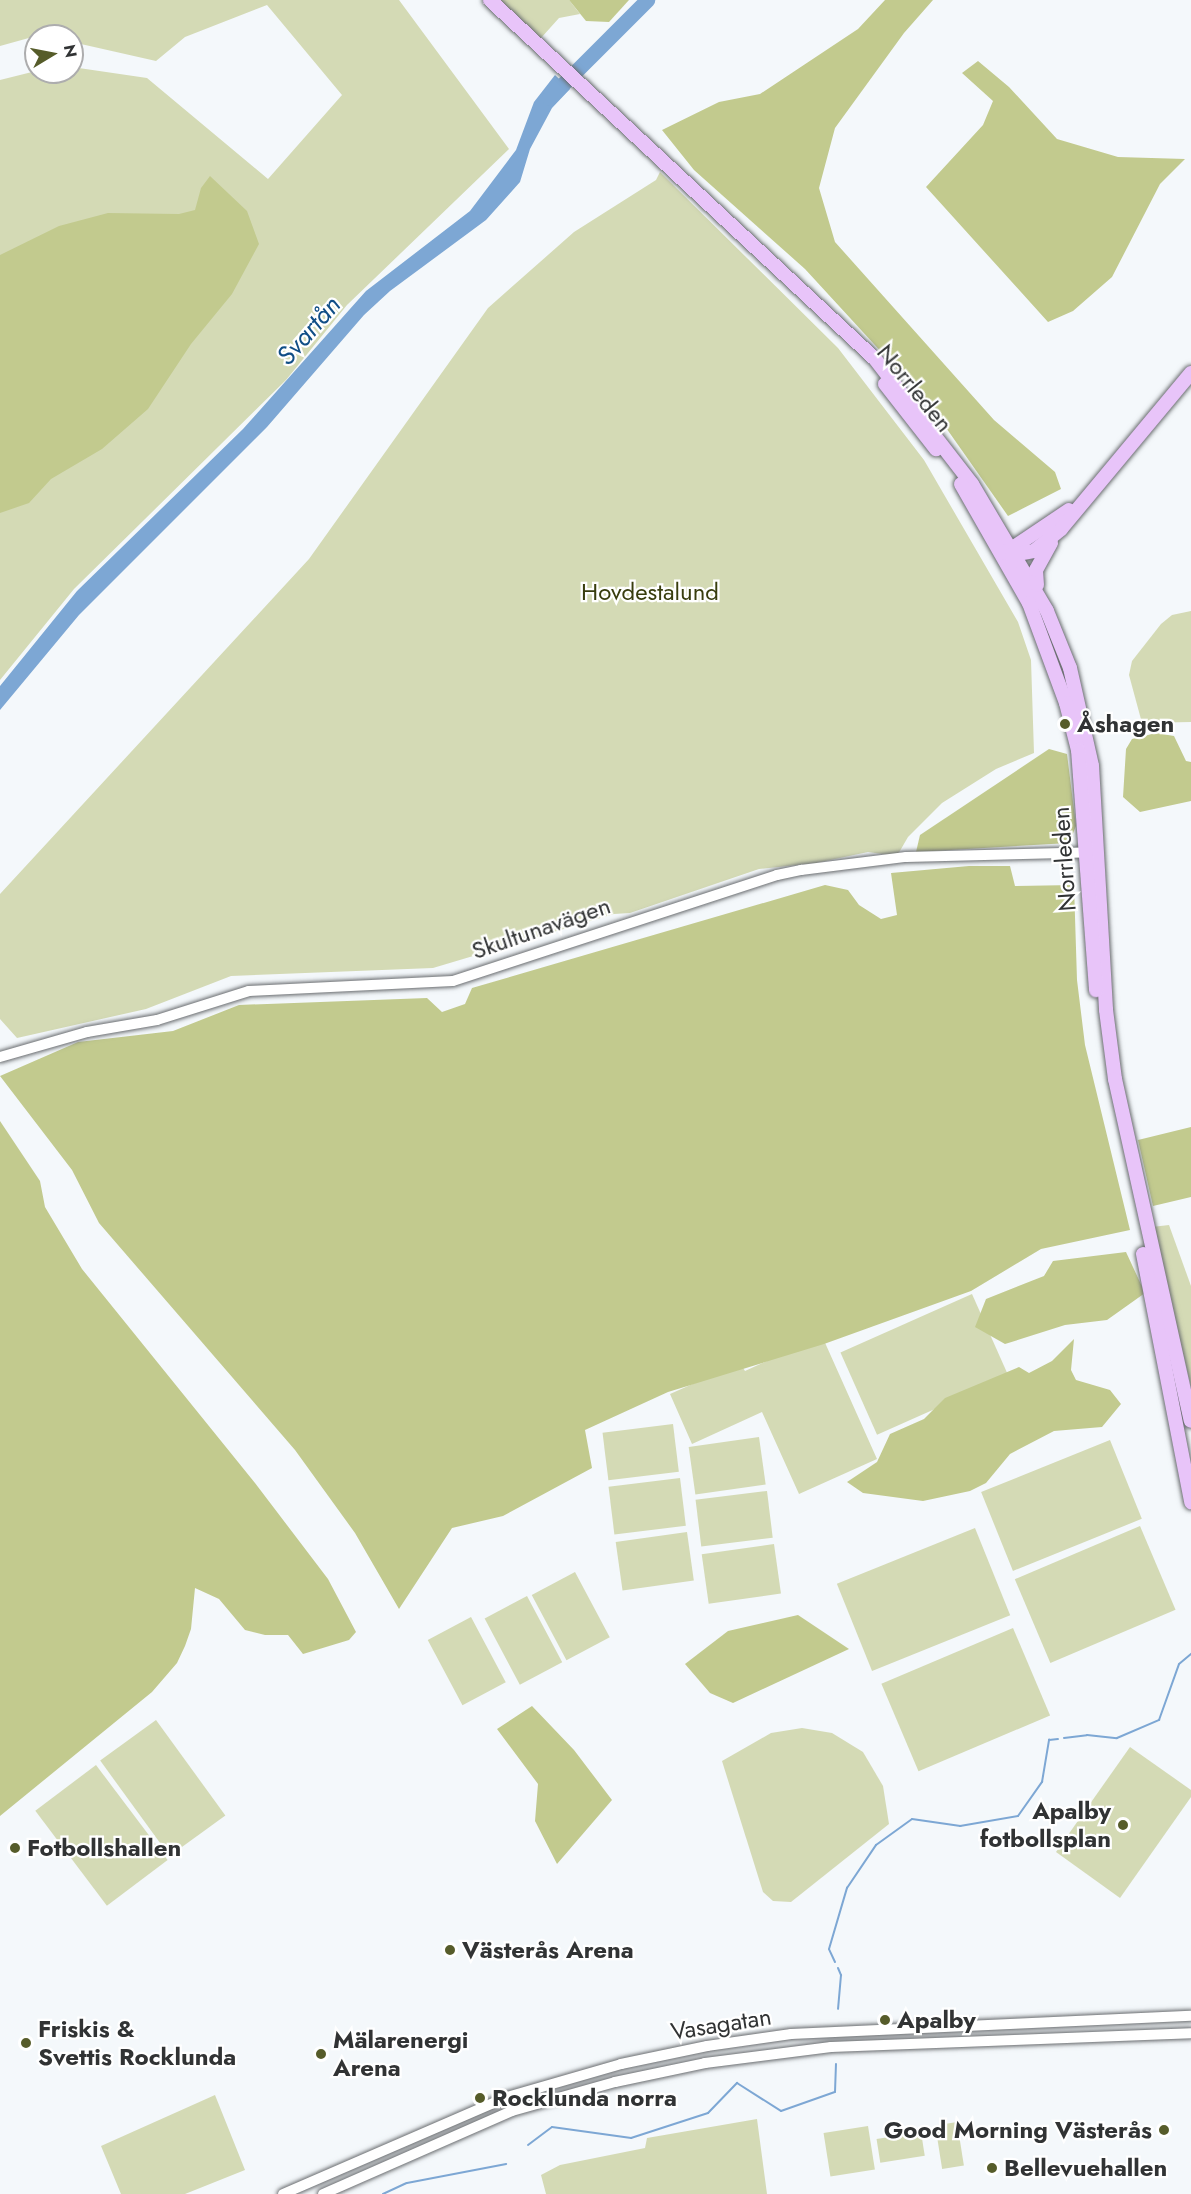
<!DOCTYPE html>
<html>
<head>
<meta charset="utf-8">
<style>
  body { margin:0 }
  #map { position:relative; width:1191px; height:2194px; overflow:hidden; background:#f4f8fb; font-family:Jost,sans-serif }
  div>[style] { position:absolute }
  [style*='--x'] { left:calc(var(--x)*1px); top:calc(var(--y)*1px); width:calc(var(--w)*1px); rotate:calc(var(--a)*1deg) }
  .green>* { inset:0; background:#d4dab5; transform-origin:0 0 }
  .forest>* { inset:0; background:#c2ca8e }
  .water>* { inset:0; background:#7da7d4 }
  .stream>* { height:2px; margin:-1px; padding:0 1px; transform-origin:1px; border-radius:1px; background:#7da7d4 }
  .river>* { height:15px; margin:-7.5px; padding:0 7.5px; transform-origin:7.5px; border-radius:7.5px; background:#7da7d4 }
  .roads { filter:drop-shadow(0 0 2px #6a6d70) drop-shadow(0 0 2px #6a6d70) }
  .minor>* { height:10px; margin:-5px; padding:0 5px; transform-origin:5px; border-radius:5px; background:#fff }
  .major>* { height:14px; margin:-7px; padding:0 7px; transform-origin:7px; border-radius:7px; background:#e8c4f9 }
  .dots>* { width:16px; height:16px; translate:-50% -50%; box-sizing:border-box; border:3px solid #fff; border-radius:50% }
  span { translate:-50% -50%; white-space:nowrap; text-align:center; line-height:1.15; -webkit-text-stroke:4.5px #fff; paint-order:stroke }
  .street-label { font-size:24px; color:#313334 }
  .park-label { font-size:24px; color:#383d0e }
  .poi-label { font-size:24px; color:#313334; font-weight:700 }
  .left { translate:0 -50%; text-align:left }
  .right { translate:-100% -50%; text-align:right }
  .water-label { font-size:26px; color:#104e86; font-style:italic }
  .north { position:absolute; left:24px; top:24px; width:60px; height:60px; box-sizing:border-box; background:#fff; border:2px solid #adadae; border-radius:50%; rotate:80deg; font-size:16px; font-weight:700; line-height:24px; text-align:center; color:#313334 }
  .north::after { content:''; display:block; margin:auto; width:21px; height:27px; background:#565c2a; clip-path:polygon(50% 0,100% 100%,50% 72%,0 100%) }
</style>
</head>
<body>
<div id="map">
  <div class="green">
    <i style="clip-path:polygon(0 0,399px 0,509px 149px,347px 305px,286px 380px,74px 589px,0 680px,0 80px,36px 71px,72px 72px,72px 67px,147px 78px,268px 179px,342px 95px,267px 5px,185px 37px,156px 61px,72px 42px,72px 36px,36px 36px,0 46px)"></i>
    <i style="clip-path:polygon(499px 0,569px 0,580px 14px,559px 18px,541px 38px)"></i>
    <i style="clip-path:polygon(660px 172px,838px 348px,924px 460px,1018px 622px,1031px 660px,1034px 753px,996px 769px,942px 803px,908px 837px,897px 856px,868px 852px,816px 863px,759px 869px,630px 913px,614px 914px,433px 968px,231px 976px,146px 1009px,17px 1038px,0 1019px,0 894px,309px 559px,488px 308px,574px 232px,656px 180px)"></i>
    <i style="clip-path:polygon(1191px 611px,1191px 722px,1142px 723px,1129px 675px,1132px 661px,1161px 624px,1172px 615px)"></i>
    <i style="clip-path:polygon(1169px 1225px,1191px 1286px,1191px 1386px,1152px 1227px)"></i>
    <i style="left:972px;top:1294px;width:90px;height:144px;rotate:66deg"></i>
    <i style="clip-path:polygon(822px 1336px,877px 1459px,799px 1494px,762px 1412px,692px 1444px,670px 1394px,740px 1363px,745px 1371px)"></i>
    <i style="left:673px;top:1424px;width:48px;height:71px;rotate:83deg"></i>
    <i style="left:759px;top:1437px;width:48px;height:71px;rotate:82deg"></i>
    <i style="left:1110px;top:1440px;width:85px;height:139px;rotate:68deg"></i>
    <i style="left:680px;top:1478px;width:48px;height:72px;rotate:83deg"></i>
    <i style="left:767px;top:1491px;width:47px;height:72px;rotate:83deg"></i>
    <i style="left:1140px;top:1526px;width:91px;height:136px;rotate:67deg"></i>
    <i style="left:975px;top:1528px;width:94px;height:149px;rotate:68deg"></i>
    <i style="left:687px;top:1532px;width:49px;height:72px;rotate:82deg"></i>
    <i style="left:774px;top:1544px;width:50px;height:73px;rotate:82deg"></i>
    <i style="left:575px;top:1572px;width:74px;height:49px;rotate:62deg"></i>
    <i style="left:527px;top:1596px;width:75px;height:48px;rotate:62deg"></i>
    <i style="left:471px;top:1617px;width:74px;height:49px;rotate:62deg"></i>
    <i style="left:1013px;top:1628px;width:95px;height:143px;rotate:67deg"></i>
    <i style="left:156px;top:1720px;width:118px;height:69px;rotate:54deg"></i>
    <i style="clip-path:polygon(802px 1728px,832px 1733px,863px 1752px,883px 1786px,889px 1824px,791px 1902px,773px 1901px,763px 1892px,722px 1761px,771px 1733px)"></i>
    <i style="clip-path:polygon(1130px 1747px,1191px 1790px,1191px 1797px,1120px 1898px,1056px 1852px)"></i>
    <i style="left:96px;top:1765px;width:119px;height:76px;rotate:53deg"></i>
    <i style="clip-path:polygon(215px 2095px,245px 2170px,185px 2194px,121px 2194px,101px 2146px)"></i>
    <i style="clip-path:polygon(757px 2119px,767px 2194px,546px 2194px,541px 2175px,560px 2165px,645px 2148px,647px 2138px)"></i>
    <i style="left:957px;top:2122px;width:44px;height:22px;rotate:81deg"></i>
    <i style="left:868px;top:2126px;width:44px;height:45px;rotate:81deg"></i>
    <i style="left:921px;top:2132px;width:24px;height:45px;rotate:81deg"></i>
  </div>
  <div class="forest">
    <i style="clip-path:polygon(569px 0,629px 0,609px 22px,586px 21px)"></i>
    <i style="clip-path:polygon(885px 0,933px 0,904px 33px,835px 128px,819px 188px,835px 242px,994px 420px,1055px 472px,1061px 489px,1008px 516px,930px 405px,805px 269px,694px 170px,662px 130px,719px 102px,760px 94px,858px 29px)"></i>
    <i style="clip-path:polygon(978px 61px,1009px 87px,1057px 139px,1118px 157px,1185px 159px,1160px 184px,1112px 277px,1073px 311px,1048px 322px,926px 187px,983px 125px,993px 101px,962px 73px)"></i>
    <i style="clip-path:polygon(210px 176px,247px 211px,259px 244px,232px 294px,191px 344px,148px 409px,102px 449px,51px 479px,29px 503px,0 513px,0 255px,59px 226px,108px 213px,179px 214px,195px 210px,201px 188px)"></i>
    <i style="clip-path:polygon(1156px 733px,1174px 736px,1186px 761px,1191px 762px,1191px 801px,1140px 812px,1123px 797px,1126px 749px,1132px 739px)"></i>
    <i style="clip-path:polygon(1049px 749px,1067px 754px,1076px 826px,1069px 843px,916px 852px,920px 835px)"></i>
    <i style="clip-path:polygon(969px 866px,1010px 866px,1015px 886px,1074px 885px,1077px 980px,1085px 1045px,1130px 1230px,1041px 1249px,971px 1291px,824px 1344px,668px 1392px,585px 1430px,592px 1468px,503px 1516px,452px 1528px,399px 1609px,355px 1533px,295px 1450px,99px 1223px,72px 1170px,0 1076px,78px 1042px,173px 1031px,239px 1005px,427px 998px,442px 1012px,465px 1004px,472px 988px,825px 885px,848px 890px,859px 905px,881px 919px,897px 915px,891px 873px)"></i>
    <i style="clip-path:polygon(0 1121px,40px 1181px,45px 1207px,82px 1269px,255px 1483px,328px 1579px,356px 1632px,349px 1640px,303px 1654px,288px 1635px,265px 1635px,245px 1630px,219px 1599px,195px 1588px,191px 1629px,185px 1646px,177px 1663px,152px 1692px,0 1816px)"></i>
    <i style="clip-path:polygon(1191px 1127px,1191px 1197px,1153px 1206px,1138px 1140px)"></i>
    <i style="clip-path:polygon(1126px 1252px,1145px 1293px,1107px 1320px,1065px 1325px,1005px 1344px,975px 1327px,986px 1299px,1044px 1276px,1053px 1261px)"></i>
    <i style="clip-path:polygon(1074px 1339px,1071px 1370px,1076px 1380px,1110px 1390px,1121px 1404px,1102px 1427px,1054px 1431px,1010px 1454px,986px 1483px,970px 1491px,923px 1501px,863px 1493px,847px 1482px,877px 1462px,890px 1434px,924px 1419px,945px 1398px,1019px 1367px,1029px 1373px,1052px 1361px)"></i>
    <i style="clip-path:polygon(798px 1615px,849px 1649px,733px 1703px,710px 1693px,685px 1664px,728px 1631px)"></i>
    <i style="clip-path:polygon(532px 1706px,574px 1750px,612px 1800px,557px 1864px,535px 1821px,538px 1784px,497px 1729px)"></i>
  </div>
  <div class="water">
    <i style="clip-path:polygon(555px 75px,570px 89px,552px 108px,530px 149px,520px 182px,486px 220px,390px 291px,364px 315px,267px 427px,79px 615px,0 710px,0 686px,77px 591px,243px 429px,366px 291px,470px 211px,516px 150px,534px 102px)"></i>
  </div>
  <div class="stream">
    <i style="--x:1064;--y:1738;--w:23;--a:-7"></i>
    <i style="--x:1087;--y:1735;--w:30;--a:6"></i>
    <i style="--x:1117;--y:1738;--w:46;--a:-23.2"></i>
    <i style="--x:1159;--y:1720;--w:59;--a:-70.3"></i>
    <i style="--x:1179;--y:1664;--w:16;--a:-40"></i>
    <i style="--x:835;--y:1962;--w:14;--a:-115"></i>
    <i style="--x:829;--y:1949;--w:64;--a:-73.6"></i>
    <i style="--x:847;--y:1888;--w:52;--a:-56"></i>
    <i style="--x:876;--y:1845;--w:44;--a:-35.8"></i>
    <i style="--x:912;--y:1819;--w:49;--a:8.3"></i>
    <i style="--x:960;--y:1826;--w:59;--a:-9.8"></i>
    <i style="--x:1018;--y:1816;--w:42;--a:-54.8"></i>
    <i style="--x:1042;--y:1782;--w:43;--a:-80.5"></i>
    <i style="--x:1049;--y:1740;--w:9;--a:-6"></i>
    <i style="--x:838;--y:1968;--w:8;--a:67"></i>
    <i style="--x:841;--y:1975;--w:34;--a:95"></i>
    <i style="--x:528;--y:2145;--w:30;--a:-37"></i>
    <i style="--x:552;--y:2127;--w:80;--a:7.9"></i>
    <i style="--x:631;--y:2138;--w:81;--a:-18"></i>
    <i style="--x:708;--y:2113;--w:42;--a:-46"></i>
    <i style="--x:737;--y:2083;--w:52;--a:32.5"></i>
    <i style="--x:781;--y:2111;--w:57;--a:-19.4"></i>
    <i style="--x:835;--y:2092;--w:28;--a:-88"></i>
    <i style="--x:383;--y:2194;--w:26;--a:-25"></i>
    <i style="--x:407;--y:2183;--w:101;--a:-10.9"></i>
  </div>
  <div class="river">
    <i style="--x:549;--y:98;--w:139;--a:-45"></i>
  </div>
  <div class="roads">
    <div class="minor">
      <i style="--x:0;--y:1057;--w:91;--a:-16"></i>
      <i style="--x:87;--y:1032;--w:71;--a:-9.7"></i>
      <i style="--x:157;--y:1020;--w:96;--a:-17.5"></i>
      <i style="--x:249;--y:991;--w:204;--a:-2.8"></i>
      <i style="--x:453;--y:981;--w:341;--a:-18.1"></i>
      <i style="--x:777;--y:875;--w:25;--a:-12"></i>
      <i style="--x:801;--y:870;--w:106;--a:-7.1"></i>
      <i style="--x:906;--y:857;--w:186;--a:-1.5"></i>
      <i style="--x:283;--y:2194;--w:244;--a:-23.4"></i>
      <i style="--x:507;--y:2097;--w:119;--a:-16.1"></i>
      <i style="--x:621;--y:2064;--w:88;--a:-11.8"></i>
      <i style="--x:707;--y:2046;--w:85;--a:-8.1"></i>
      <i style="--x:791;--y:2034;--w:400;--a:-2.6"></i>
      <i style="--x:323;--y:2194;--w:206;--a:-23.7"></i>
      <i style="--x:512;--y:2111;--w:107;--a:-15.7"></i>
      <i style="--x:615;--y:2082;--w:92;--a:-11.9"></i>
      <i style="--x:705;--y:2063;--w:127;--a:-7.2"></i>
      <i style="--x:831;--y:2047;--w:360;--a:-2.2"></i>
    </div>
    <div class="major">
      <i style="--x:490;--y:0;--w:526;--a:43"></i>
      <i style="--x:875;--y:359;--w:158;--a:52.2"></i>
      <i style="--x:972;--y:484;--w:147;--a:59.4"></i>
      <i style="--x:1047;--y:611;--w:61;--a:68"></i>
      <i style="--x:1070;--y:668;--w:100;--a:77.3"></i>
      <i style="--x:1092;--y:766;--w:244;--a:86.7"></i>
      <i style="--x:1106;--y:1010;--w:70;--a:82.6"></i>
      <i style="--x:1115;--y:1079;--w:350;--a:77.5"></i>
      <i style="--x:885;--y:384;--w:83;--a:51.9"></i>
      <i style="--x:961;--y:484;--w:137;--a:60.3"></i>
      <i style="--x:1029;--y:603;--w:107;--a:69.7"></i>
      <i style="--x:1066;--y:703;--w:49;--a:75.7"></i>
      <i style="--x:1078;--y:750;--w:241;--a:85.7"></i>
      <i style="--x:1005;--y:553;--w:77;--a:-33.9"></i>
      <i style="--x:1012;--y:555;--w:22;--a:-10"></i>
      <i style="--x:1034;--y:551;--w:35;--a:-39"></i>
      <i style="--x:1061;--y:529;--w:203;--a:-50.2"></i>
      <i style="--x:1037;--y:585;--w:15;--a:-94"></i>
      <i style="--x:1036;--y:570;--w:31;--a:-61"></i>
      <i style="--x:1143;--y:1254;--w:253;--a:79"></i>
    </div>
  </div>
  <div class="dots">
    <i style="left:1065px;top:724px;background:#565c2a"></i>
    <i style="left:1123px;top:1825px;background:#565c2a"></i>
    <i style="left:15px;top:1848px;background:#565c2a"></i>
    <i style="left:450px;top:1950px;background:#565c2a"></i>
    <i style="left:885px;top:2020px;background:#565c2a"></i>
    <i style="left:26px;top:2043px;background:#565c2a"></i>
    <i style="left:321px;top:2054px;background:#565c2a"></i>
    <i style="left:480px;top:2098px;background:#565c2a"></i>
    <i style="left:1164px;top:2130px;background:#565c2a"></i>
    <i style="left:992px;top:2168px;background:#565c2a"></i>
  </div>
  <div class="street-label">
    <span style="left:915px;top:388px;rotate:51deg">Norrleden</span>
    <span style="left:1064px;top:859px;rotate:-94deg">Norrleden</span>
    <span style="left:541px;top:928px;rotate:-19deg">Skultunavägen</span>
    <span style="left:721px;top:2024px;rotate:-9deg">Vasagatan</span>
  </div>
  <div class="park-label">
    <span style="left:650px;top:592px">Hovdestalund</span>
  </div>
  <div class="poi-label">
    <span class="left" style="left:1077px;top:724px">Åshagen</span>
    <span class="right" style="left:1111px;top:1825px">Apalby<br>fotbollsplan</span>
    <span class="left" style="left:27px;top:1848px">Fotbollshallen</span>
    <span class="left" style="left:462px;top:1950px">Västerås Arena</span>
    <span class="left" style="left:897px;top:2020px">Apalby</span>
    <span class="left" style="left:38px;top:2043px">Friskis &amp;<br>Svettis Rocklunda</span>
    <span class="left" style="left:333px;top:2054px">Mälarenergi<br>Arena</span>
    <span class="left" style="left:492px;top:2098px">Rocklunda norra</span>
    <span class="right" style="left:1152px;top:2130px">Good Morning Västerås</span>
    <span class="left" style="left:1004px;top:2168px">Bellevuehallen</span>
  </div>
  <div class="water-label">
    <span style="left:309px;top:331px;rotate:-49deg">Svartån</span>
  </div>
  <div class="north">N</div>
</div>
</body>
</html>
